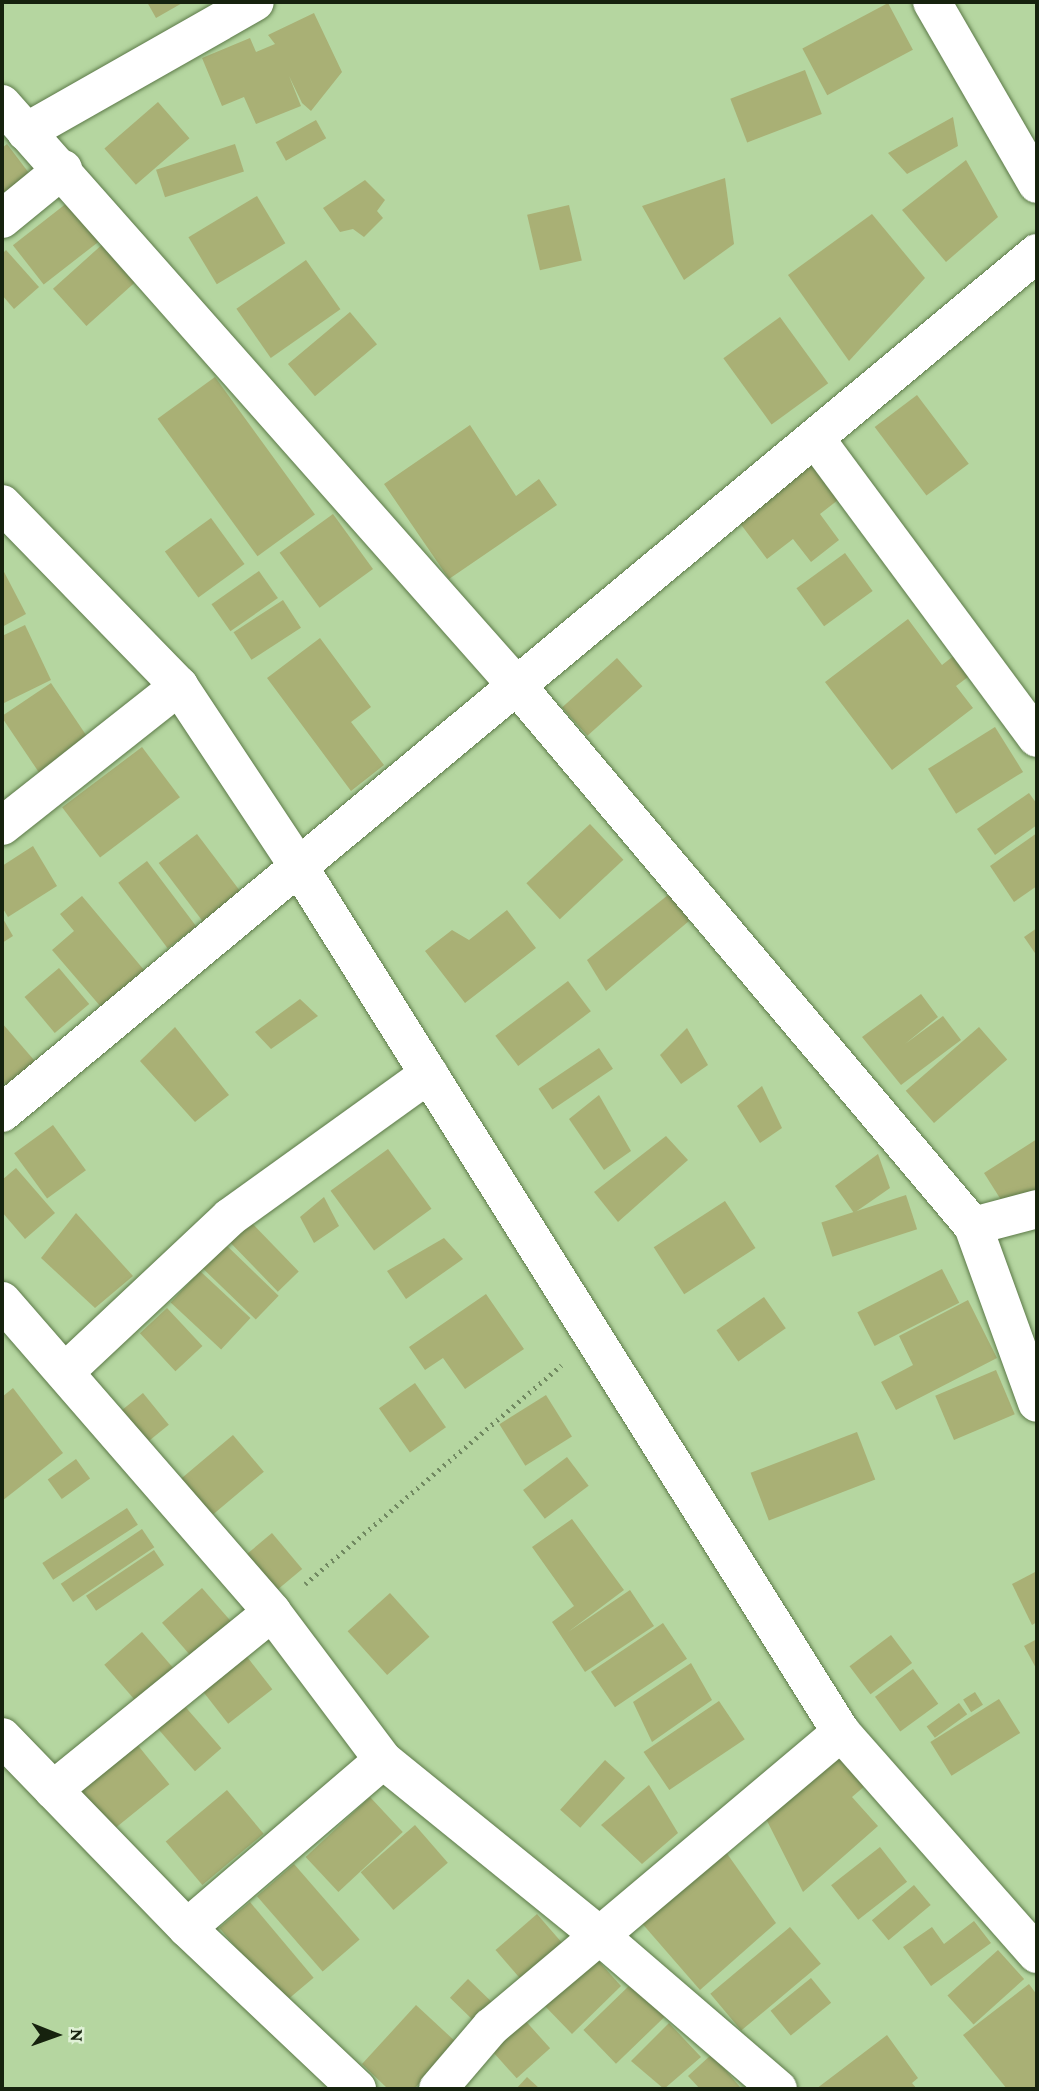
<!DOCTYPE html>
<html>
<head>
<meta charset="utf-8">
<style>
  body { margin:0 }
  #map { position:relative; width:1039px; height:2091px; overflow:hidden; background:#b5d6a0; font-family:"Crimson Pro",serif }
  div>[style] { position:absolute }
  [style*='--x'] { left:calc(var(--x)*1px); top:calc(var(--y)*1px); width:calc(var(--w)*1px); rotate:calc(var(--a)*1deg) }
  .building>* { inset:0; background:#a9b075; transform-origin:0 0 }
  .path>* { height:4.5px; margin-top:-2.25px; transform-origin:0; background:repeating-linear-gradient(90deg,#718961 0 2px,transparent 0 7px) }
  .roads { filter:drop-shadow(0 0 2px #5c7948) drop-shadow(0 0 2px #5c7948) }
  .street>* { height:38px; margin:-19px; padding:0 19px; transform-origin:19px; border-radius:19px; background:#fff }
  span { translate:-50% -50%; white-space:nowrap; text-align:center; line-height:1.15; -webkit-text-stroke:5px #e0f1d6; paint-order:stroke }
  .frame { position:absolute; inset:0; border:4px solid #16220e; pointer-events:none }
  .north { position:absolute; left:21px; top:2000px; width:70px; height:70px; -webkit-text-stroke:5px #e0f1d6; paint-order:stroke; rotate:91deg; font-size:19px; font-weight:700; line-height:28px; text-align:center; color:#16220e }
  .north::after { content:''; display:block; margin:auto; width:24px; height:32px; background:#16220e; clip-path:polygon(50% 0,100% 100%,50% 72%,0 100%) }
</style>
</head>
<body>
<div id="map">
  <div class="building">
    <i style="clip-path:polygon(147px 2px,184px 2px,156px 18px)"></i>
    <i style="left:888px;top:3px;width:53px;height:97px;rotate:62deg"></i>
    <i style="clip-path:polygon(314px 13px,342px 72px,311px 111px,302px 103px,289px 76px,301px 106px,256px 124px,244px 97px,222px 106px,202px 58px,250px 38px,256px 52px,275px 44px,268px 35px)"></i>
    <i style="left:805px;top:70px;width:47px;height:80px;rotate:69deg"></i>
    <i style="left:158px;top:102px;width:48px;height:71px;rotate:49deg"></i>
    <i style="clip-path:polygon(953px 117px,958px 146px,907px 174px,888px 153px)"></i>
    <i style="left:316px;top:120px;width:21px;height:46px;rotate:61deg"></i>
    <i style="clip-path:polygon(7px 144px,35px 181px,2px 207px,2px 148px)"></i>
    <i style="left:235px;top:144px;width:29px;height:83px;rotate:72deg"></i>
    <i style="clip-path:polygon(966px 160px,998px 217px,946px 262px,902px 210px)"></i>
    <i style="clip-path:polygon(725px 178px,734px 244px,684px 280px,642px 206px)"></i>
    <i style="clip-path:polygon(365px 180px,385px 200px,377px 211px,383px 218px,364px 237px,353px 229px,340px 232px,323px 208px)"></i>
    <i style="left:257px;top:196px;width:55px;height:80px;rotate:59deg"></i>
    <i style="left:72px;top:199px;width:50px;height:75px;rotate:52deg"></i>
    <i style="left:569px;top:205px;width:57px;height:43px;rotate:77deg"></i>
    <i style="clip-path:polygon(872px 214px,925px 278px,849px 361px,788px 275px)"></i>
    <i style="left:105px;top:242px;width:50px;height:70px;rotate:48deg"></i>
    <i style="clip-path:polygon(6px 250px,39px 287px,14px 309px,2px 295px,2px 254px)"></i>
    <i style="left:306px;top:260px;width:60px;height:85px;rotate:55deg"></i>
    <i style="left:350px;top:312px;width:42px;height:81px;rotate:50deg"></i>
    <i style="left:780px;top:317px;width:82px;height:70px;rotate:54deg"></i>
    <i style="left:215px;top:377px;width:170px;height:71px;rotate:54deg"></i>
    <i style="left:917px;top:395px;width:86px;height:53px;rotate:53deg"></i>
    <i style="clip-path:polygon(470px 425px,516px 496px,539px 479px,557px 505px,449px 579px,384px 484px)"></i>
    <i style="clip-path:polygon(806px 458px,838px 500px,820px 514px,839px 540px,811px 562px,793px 539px,767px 559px,733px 514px)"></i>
    <i style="left:333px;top:514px;width:68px;height:66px;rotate:54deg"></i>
    <i style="left:211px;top:518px;width:57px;height:57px;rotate:54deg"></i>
    <i style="left:845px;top:553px;width:47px;height:60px;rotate:54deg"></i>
    <i style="clip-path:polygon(2px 568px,26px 614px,2px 627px)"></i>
    <i style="left:259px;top:571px;width:33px;height:58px;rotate:55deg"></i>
    <i style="left:283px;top:600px;width:33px;height:59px;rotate:57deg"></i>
    <i style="clip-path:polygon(908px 619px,942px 665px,956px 654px,972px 674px,956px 686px,973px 708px,892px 770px,825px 682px)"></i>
    <i style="clip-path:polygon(25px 625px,51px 680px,2px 704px,2px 636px)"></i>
    <i style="clip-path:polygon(320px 638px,371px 707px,351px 722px,384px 765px,351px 791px,267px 678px)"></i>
    <i style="left:617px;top:658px;width:38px;height:74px;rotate:48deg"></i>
    <i style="left:51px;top:683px;width:69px;height:60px;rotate:56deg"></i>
    <i style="left:995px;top:727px;width:53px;height:79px;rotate:58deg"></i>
    <i style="left:142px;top:747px;width:63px;height:100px;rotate:53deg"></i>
    <i style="clip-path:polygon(1029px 793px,1037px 804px,1037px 825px,995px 855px,977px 829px)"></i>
    <i style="left:590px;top:824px;width:49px;height:87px;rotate:47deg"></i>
    <i style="clip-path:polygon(1037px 833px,1037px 886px,1014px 902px,990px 866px)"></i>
    <i style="left:197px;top:834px;width:74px;height:48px;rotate:53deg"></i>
    <i style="clip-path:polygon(33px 846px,57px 886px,8px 917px,2px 907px,2px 866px)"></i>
    <i style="left:147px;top:861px;width:82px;height:36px;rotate:53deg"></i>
    <i style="clip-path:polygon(678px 887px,689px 921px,606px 991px,587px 960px)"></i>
    <i style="clip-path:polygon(82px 896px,144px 970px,101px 1007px,52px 950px,74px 931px,60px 914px)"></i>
    <i style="clip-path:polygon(507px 910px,536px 948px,465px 1003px,425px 951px,452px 930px,469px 940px)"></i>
    <i style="clip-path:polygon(2px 917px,13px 936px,2px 943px)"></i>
    <i style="clip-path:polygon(1037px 928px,1037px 956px,1024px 937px)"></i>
    <i style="left:59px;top:968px;width:47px;height:45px;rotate:50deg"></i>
    <i style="left:568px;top:981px;width:38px;height:91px;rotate:53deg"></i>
    <i style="clip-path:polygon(921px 994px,938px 1017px,905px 1044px,943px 1016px,961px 1040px,901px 1085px,862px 1037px)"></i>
    <i style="clip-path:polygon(300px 999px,318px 1016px,271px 1049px,255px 1032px)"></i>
    <i style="clip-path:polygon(2px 1023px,40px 1067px,12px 1092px,2px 1080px)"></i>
    <i style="clip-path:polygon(175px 1027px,229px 1095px,195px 1122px,140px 1061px)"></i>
    <i style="left:979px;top:1027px;width:43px;height:97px;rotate:49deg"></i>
    <i style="clip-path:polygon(687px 1028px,708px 1065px,681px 1084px,660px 1055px)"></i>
    <i style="left:599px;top:1048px;width:25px;height:73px;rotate:56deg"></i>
    <i style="clip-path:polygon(762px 1086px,782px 1128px,760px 1143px,737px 1106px)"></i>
    <i style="clip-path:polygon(599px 1095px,631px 1151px,604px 1170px,569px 1119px)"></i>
    <i style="left:53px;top:1125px;width:56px;height:48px;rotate:54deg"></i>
    <i style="clip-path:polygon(666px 1136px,688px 1160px,618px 1222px,594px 1192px)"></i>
    <i style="clip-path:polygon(1037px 1139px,1037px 1196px,1010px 1214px,984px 1173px)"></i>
    <i style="left:388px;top:1149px;width:74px;height:71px;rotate:54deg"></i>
    <i style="clip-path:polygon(878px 1154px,890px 1188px,854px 1213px,835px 1186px)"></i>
    <i style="clip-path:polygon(16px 1168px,55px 1213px,25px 1239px,2px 1212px,2px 1180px)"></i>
    <i style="left:906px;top:1195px;width:36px;height:89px;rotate:72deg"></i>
    <i style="clip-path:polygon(324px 1197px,339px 1226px,314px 1243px,300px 1217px)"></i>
    <i style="left:725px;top:1201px;width:56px;height:85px;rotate:57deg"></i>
    <i style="clip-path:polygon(76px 1213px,133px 1276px,95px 1308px,41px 1258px)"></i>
    <i style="left:248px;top:1219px;width:73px;height:29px;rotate:46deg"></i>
    <i style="clip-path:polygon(444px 1238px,463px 1259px,406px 1299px,387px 1271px)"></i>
    <i style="left:224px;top:1243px;width:76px;height:33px;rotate:44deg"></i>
    <i style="left:942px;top:1269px;width:38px;height:95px;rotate:63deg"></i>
    <i style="left:200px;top:1271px;width:69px;height:43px;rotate:43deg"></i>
    <i style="clip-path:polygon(486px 1294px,524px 1349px,465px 1389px,443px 1358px,425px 1370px,409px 1347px)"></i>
    <i style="left:764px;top:1297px;width:38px;height:58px;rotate:55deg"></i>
    <i style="clip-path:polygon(968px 1300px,997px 1358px,896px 1410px,881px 1382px,913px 1365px,899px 1336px)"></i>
    <i style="left:167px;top:1308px;width:52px;height:37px;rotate:47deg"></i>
    <i style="left:996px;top:1370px;width:48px;height:66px;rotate:67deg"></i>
    <i style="left:415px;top:1383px;width:54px;height:44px;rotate:55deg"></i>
    <i style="clip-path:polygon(13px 1388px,63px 1453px,2px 1501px,2px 1397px)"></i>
    <i style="left:143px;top:1393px;width:41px;height:36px;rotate:51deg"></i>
    <i style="left:546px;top:1395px;width:49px;height:55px;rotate:58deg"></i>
    <i style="left:857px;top:1432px;width:51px;height:114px;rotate:69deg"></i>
    <i style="left:233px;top:1435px;width:48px;height:78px;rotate:50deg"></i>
    <i style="left:567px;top:1457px;width:36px;height:55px;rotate:53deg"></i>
    <i style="left:76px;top:1459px;width:24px;height:35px;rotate:54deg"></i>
    <i style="left:127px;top:1508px;width:20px;height:101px;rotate:57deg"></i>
    <i style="clip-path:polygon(572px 1519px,624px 1590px,568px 1632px,630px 1590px,654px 1626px,585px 1672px,552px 1622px,574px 1606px,532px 1547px)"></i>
    <i style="left:142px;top:1529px;width:22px;height:98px;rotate:56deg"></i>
    <i style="left:272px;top:1533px;width:47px;height:46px;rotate:50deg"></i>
    <i style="left:154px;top:1550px;width:18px;height:82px;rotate:56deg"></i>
    <i style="clip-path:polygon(1037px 1571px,1037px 1622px,1032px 1625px,1012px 1584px)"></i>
    <i style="left:202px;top:1588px;width:44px;height:53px;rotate:49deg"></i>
    <i style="left:390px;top:1593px;width:59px;height:57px;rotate:48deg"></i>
    <i style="left:663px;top:1623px;width:43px;height:87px;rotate:56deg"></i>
    <i style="left:142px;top:1632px;width:52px;height:50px;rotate:49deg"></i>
    <i style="left:891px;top:1635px;width:35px;height:52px;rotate:53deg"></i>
    <i style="clip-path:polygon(1037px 1639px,1037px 1670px,1024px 1646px)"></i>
    <i style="left:244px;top:1653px;width:46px;height:56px;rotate:52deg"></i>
    <i style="clip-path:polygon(691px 1663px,712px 1700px,652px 1742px,633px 1702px)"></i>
    <i style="left:913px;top:1669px;width:43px;height:47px;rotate:54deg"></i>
    <i style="left:975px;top:1692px;width:15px;height:14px;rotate:58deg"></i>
    <i style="left:999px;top:1699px;width:40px;height:81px;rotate:58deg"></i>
    <i style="left:719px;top:1701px;width:46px;height:91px;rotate:56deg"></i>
    <i style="left:182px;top:1703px;width:60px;height:35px;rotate:49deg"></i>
    <i style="left:959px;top:1703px;width:14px;height:40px;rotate:54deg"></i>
    <i style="left:136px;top:1743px;width:53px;height:75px;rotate:51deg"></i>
    <i style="clip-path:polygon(834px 1749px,866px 1785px,852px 1797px,878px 1826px,803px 1892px,762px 1811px)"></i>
    <i style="left:605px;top:1760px;width:27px;height:67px;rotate:42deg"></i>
    <i style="clip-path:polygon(649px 1785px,678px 1833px,642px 1864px,601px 1825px)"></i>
    <i style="left:227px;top:1790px;width:57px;height:80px;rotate:50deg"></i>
    <i style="left:370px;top:1797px;width:48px;height:88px;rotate:47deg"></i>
    <i style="left:415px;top:1825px;width:50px;height:72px;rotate:49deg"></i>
    <i style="clip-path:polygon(721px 1845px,776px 1923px,700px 1990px,633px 1913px)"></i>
    <i style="left:880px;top:1847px;width:44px;height:62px;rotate:52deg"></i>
    <i style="left:294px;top:1864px;width:100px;height:49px;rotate:49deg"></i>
    <i style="left:914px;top:1885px;width:26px;height:55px;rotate:50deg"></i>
    <i style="left:250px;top:1902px;width:99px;height:40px;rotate:50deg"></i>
    <i style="left:537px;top:1914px;width:41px;height:55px;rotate:49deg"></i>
    <i style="clip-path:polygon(974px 1921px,991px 1943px,931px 1986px,903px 1947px,932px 1927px,944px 1944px)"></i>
    <i style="left:790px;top:1927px;width:48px;height:104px;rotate:50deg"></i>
    <i style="left:998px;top:1950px;width:39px;height:68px;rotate:48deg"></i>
    <i style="clip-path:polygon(594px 1956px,621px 1986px,572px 2034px,540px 2001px)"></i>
    <i style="left:811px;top:1978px;width:32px;height:52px;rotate:51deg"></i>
    <i style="left:468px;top:1979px;width:46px;height:26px;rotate:44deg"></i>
    <i style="left:633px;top:1982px;width:47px;height:69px;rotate:46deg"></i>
    <i style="clip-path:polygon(1029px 1984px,1037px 1995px,1037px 2089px,1007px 2089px,963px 2035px)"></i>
    <i style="clip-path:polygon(416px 2005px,457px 2043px,414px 2089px,388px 2089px,362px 2064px)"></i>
    <i style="left:522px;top:2017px;width:42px;height:45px;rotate:48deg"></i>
    <i style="clip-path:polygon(669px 2023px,701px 2057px,664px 2089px,631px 2061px)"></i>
    <i style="clip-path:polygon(887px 2035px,918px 2078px,912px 2083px,917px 2089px,816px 2089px)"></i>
    <i style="clip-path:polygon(712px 2054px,740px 2087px,737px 2089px,700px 2089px,688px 2076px)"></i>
    <i style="clip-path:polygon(527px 2077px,540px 2089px,516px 2089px)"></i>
  </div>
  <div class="path">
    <i style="--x:305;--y:1584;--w:337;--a:-40.5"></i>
  </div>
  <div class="roads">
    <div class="street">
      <i style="--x:932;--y:2;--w:210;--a:60"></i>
      <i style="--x:2;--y:104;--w:777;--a:48.5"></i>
      <i style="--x:517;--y:686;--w:707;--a:49.82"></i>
      <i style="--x:973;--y:1226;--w:188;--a:70.1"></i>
      <i style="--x:26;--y:132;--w:263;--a:-29.6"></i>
      <i style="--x:2;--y:219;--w:79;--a:-39.3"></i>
      <i style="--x:815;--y:438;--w:373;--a:53.5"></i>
      <i style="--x:2;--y:504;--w:254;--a:45.8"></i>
      <i style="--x:179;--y:686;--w:217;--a:56.5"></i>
      <i style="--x:299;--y:867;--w:1021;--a:57.93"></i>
      <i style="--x:841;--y:1732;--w:296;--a:48.6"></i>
      <i style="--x:2;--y:826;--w:226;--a:-38.3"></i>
      <i style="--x:2;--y:1113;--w:1346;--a:-39.72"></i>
      <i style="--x:973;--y:1226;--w:66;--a:-14.9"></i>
      <i style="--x:2;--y:1301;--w:412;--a:49"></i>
      <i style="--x:272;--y:1612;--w:185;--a:53.1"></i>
      <i style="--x:383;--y:1760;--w:278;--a:39"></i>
      <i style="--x:599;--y:1935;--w:236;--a:40.7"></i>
      <i style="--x:65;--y:1372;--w:226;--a:-43.2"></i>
      <i style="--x:230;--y:1217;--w:245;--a:-35.7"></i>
      <i style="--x:2;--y:1737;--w:266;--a:45.9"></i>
      <i style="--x:187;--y:1928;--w:234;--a:43.4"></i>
      <i style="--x:53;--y:1790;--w:282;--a:-39.1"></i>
      <i style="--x:187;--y:1928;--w:258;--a:-40.6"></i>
      <i style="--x:438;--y:2089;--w:82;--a:-49.5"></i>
      <i style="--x:491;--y:2027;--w:458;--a:-40.1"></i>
    </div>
  </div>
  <div class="frame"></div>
  <div class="north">N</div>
</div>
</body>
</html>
